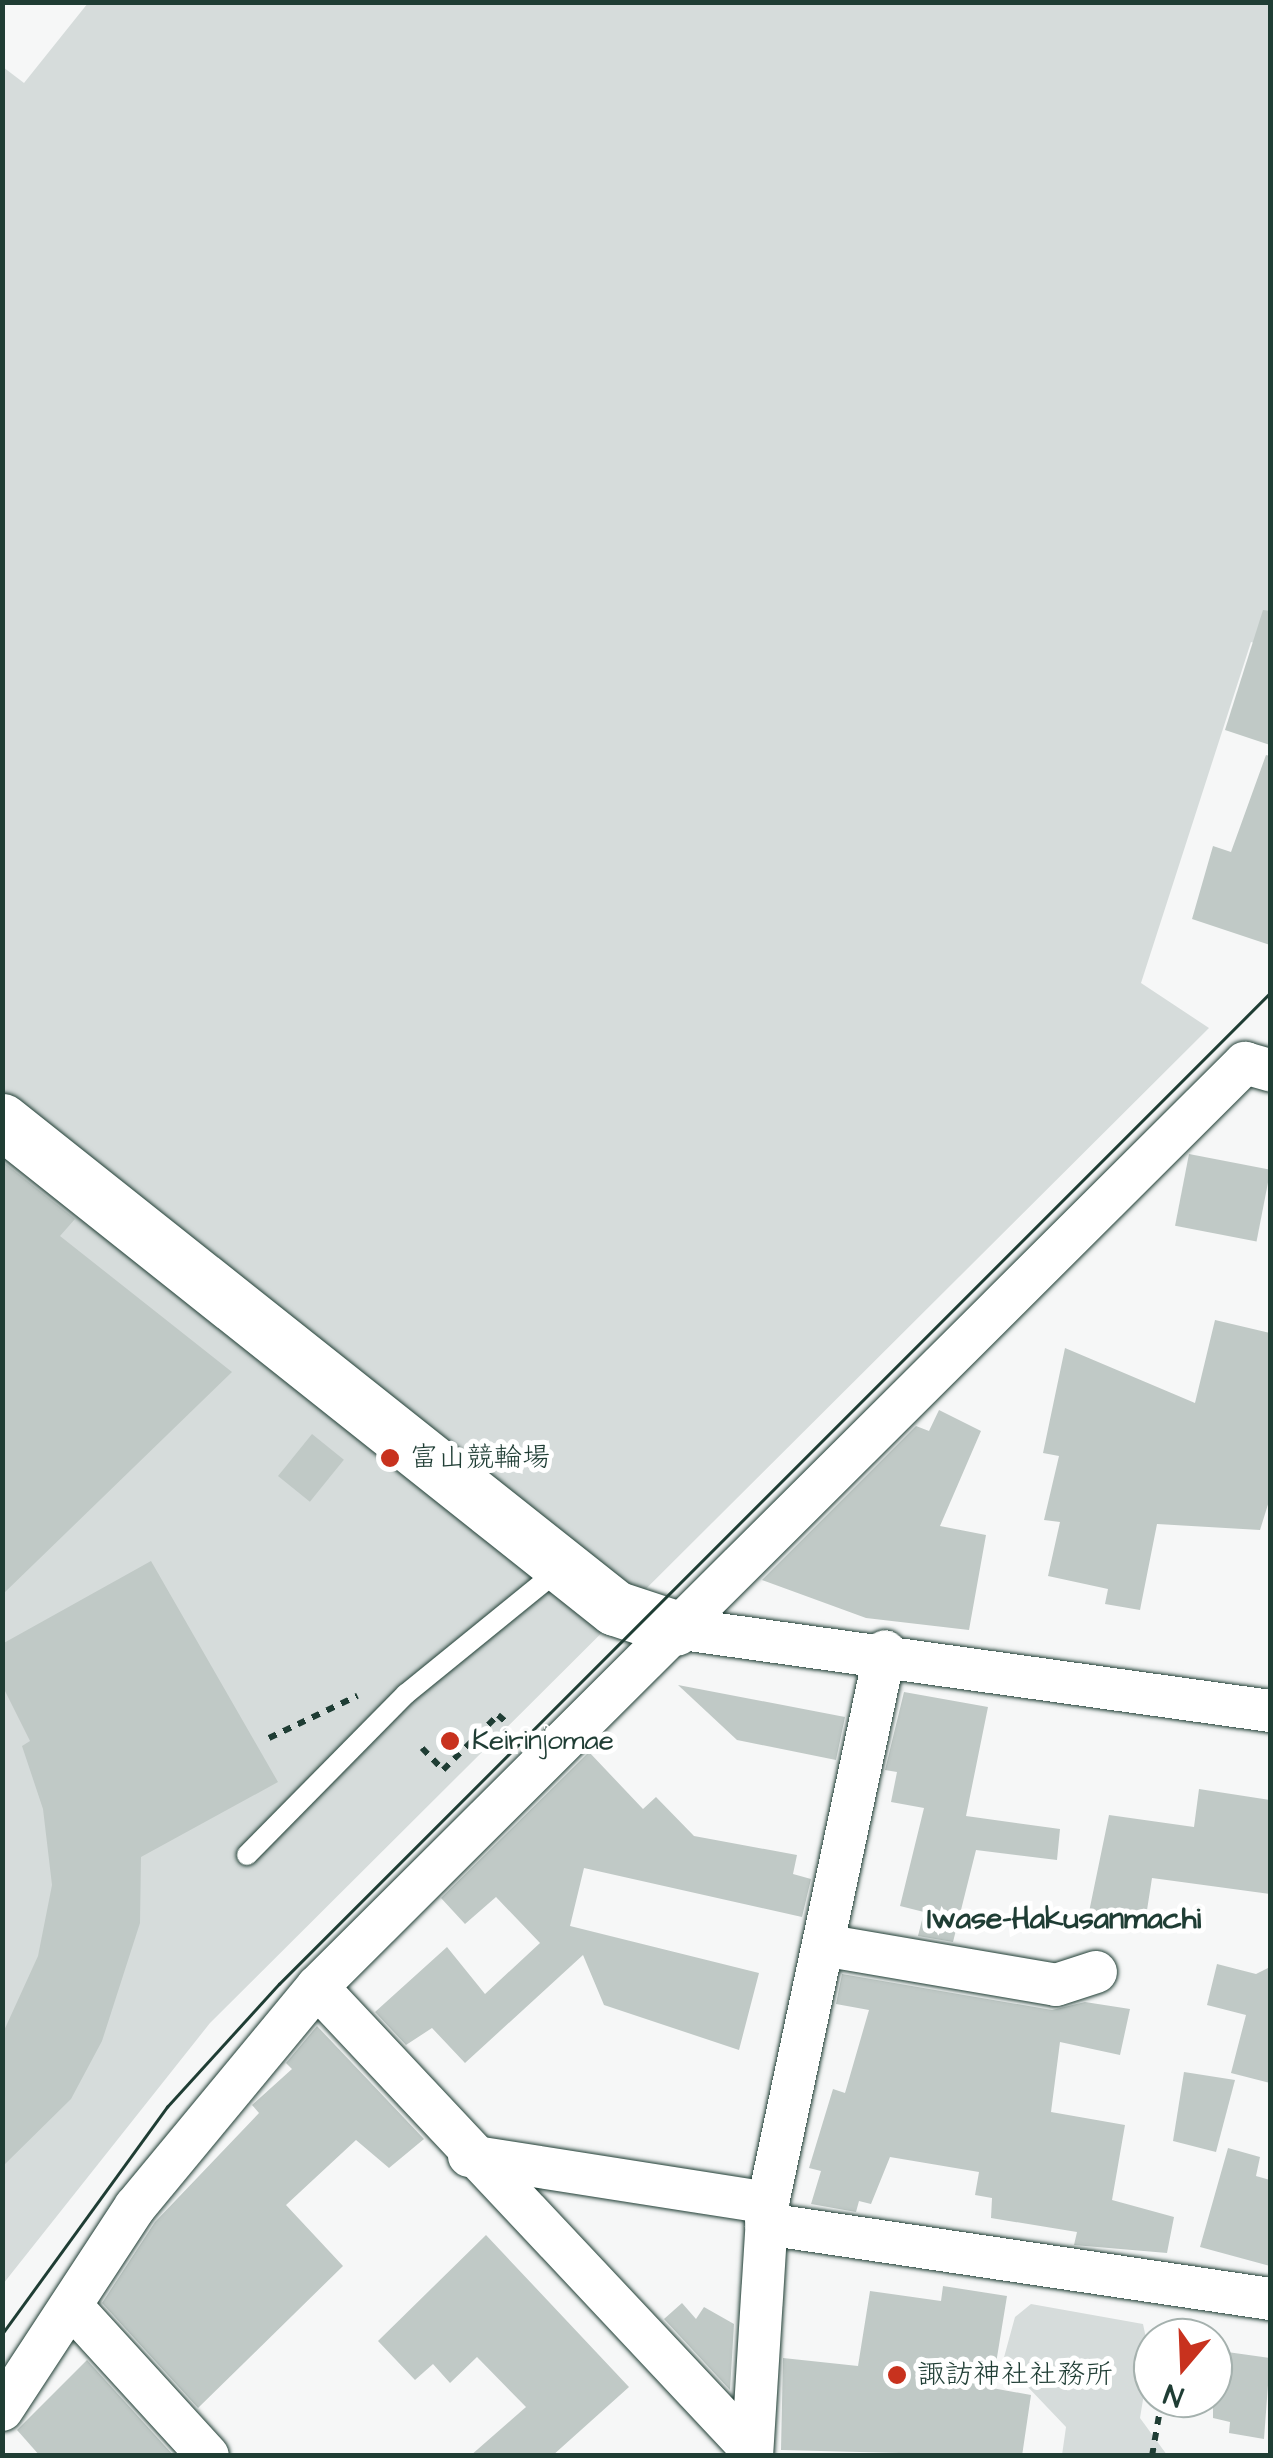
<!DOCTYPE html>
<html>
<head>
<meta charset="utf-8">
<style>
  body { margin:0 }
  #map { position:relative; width:1273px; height:2458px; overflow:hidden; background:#f6f7f7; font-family:"Architects Daughter","Klee One",sans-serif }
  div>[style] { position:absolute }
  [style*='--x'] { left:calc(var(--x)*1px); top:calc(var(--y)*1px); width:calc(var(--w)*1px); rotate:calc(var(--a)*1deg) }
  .green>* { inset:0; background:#d6dcdb }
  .building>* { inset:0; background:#c0c9c6; transform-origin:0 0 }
  .path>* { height:6px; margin-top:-3px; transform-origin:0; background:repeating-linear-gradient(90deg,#1f3d34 0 8px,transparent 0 16px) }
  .roads { filter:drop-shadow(0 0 2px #1f3d34) drop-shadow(0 0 2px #1f3d34) }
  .lane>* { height:20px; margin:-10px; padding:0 10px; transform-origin:10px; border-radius:10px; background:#fff }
  .street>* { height:42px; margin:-21px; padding:0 21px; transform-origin:21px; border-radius:21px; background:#fff }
  .secondary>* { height:55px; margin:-27.5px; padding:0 27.5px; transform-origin:27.5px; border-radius:27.5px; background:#fff }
  .tram>* { height:2.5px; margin:-1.25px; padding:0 1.25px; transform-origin:1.25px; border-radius:1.25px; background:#1f3d34 }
  .dots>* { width:28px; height:28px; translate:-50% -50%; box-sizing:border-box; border:5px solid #fff; border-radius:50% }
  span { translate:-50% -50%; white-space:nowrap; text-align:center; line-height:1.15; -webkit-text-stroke:10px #fff; paint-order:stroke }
  .poi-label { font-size:28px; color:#1f3d34 }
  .left { translate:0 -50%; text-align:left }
  .neighbourhood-label { font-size:30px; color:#1f3d34; font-weight:700 }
  .frame { position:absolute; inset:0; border:5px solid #1f3d34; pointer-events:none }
  .north { position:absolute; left:1133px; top:2318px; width:100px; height:100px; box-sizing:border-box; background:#fff; border:2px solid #a5b1ae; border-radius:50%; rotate:199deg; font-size:28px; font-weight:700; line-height:40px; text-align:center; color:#1f3d34 }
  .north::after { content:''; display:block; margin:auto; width:35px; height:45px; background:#c8321e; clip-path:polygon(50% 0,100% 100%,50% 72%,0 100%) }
</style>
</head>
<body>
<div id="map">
  <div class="green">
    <i style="clip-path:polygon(88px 3px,1270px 3px,1270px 648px,1251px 642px,1141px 983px,1209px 1028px,210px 2023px,3px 2284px,3px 67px,24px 83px)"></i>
    <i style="clip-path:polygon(1031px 2304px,1143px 2324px,1150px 2357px,1140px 2418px,1167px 2455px,1062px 2455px,1066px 2427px,1003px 2361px,1015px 2317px)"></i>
  </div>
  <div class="building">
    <i style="clip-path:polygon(1263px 610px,1270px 611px,1270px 745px,1225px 730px)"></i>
    <i style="clip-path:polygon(1266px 755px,1270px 756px,1270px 945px,1192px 919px,1213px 846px,1231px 852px)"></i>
    <i style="left:1189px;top:1154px;width:83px;height:73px;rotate:11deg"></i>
    <i style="clip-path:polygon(2px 1161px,75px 1219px,60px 1236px,232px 1372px,2px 1595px)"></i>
    <i style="clip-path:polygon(1215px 1320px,1270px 1333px,1270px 1498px,1260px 1530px,1157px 1524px,1140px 1610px,1105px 1604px,1108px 1589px,1048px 1576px,1060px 1522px,1044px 1520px,1059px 1456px,1043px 1453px,1065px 1348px,1195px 1403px)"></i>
    <i style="clip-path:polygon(939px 1410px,981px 1431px,940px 1526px,986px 1535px,969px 1630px,866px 1618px,762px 1580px,916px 1426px,929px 1431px)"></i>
    <i style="left:312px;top:1434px;width:41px;height:54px;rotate:39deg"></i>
    <i style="clip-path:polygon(151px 1561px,278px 1782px,141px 1857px,140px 1923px,102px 2041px,71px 2099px,2px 2167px,2px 2035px,38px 1956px,52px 1885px,43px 1809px,22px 1746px,30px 1741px,2px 1685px,2px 1644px)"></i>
    <i style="clip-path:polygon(678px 1685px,845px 1717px,836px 1760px,737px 1740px)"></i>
    <i style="clip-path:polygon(904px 1692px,988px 1707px,966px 1816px,1060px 1829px,1057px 1860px,976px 1850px,953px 1942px,918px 1936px,924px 1912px,900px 1906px,924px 1808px,891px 1802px,897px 1772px,885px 1770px)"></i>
    <i style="clip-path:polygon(589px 1752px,643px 1809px,656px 1797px,694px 1836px,797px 1855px,793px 1874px,811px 1879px,802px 1917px,584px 1868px,570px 1926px,759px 1973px,739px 2050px,604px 2005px,583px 1955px,465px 2063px,432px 2028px,406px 2045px,375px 2012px,447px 1947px,485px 1994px,540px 1943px,496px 1897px,465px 1924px,441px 1898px)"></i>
    <i style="clip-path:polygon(1199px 1789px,1270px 1800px,1270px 1894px,1152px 1878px,1145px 1923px,1089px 1912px,1109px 1815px,1194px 1827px)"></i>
    <i style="clip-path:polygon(1217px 1964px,1256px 1974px,1270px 1967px,1270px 2083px,1231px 2073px,1246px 2015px,1207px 2005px)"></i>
    <i style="clip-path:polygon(842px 1974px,1052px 2010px,1085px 2002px,1130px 2009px,1120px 2055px,1060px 2042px,1051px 2112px,1125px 2125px,1112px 2200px,1174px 2217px,1167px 2253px,1074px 2245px,1077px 2232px,991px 2218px,992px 2198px,975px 2195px,979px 2172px,890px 2157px,871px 2204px,859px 2201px,856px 2212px,811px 2204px,821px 2171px,809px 2168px,833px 2089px,845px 2093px,869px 2010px,836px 2004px)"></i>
    <i style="clip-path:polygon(317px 2026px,424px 2139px,389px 2168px,356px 2140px,286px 2205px,343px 2266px,198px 2408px,102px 2303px,155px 2222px,259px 2113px,252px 2105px,292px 2069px,286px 2063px)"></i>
    <i style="clip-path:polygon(1184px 2072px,1235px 2080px,1216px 2152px,1173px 2141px)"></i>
    <i style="clip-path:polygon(1228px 2148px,1260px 2157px,1256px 2176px,1270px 2180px,1270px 2266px,1200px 2247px)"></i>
    <i style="clip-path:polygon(486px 2235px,629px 2387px,552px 2456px,470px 2456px,526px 2407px,477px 2357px,450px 2383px,433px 2364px,415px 2380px,378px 2341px)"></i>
    <i style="clip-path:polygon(943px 2286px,1007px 2296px,992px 2388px,1031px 2395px,1022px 2456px,781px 2450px,783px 2358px,858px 2366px,870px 2291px,941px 2301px)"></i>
    <i style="clip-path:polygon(682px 2303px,696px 2319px,704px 2307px,734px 2324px,730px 2390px,664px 2319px)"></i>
    <i style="clip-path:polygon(1213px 2350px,1270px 2358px,1264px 2439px,1229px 2433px,1230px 2422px,1213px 2418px)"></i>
    <i style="clip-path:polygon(87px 2360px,174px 2456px,40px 2456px,17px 2430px)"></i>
  </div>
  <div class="path">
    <i style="--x:269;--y:1738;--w:98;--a:-25.5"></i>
    <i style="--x:422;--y:1748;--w:30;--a:46"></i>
    <i style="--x:443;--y:1770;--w:78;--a:-45"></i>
    <i style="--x:498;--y:1715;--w:11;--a:41"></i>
    <i style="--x:1152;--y:2456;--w:59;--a:-80.2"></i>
  </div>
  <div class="roads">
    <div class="lane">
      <i style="--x:247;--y:1855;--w:226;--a:-45.4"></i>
      <i style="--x:406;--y:1694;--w:198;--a:-39.1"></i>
    </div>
    <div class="street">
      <i style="--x:675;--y:1628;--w:601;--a:7.94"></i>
      <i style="--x:823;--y:1945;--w:236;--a:9.7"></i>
      <i style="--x:1056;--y:1985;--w:42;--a:-18"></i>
      <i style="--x:317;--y:1987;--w:635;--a:46.79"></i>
      <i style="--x:469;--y:2156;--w:303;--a:8.9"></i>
      <i style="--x:766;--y:2224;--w:510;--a:8.46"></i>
      <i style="--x:73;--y:2308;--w:200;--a:47.6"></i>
      <i style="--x:2;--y:2410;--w:243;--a:-56.8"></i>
      <i style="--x:135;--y:2207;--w:286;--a:-50.4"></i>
      <i style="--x:317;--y:1987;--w:1310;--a:-44.88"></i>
      <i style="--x:1245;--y:1063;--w:26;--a:16"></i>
      <i style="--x:752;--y:2456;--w:254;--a:-86.4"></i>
      <i style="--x:768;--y:2203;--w:564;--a:-78.03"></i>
    </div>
    <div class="secondary">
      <i style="--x:2;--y:1121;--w:783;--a:38.47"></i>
      <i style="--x:615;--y:1608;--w:63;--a:18.4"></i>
    </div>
  </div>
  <div class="tram">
    <i style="--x:2;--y:2334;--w:281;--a:-54"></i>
    <i style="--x:167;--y:2107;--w:166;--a:-47.7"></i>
    <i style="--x:279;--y:1984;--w:1401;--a:-45"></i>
  </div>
  <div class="dots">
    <i style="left:390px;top:1458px;background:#c8321e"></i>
    <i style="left:450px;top:1741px;background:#c8321e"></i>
    <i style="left:897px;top:2375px;background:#c8321e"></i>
  </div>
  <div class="poi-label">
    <span class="left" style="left:410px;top:1458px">富山競輪場</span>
    <span class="left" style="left:472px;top:1741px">Keirinjomae</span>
    <span class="left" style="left:917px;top:2375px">諏訪神社社務所</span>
  </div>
  <div class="neighbourhood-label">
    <span style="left:1064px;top:1919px">Iwase-Hakusanmachi</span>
  </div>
  <div class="frame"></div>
  <div class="north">N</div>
</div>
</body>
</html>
